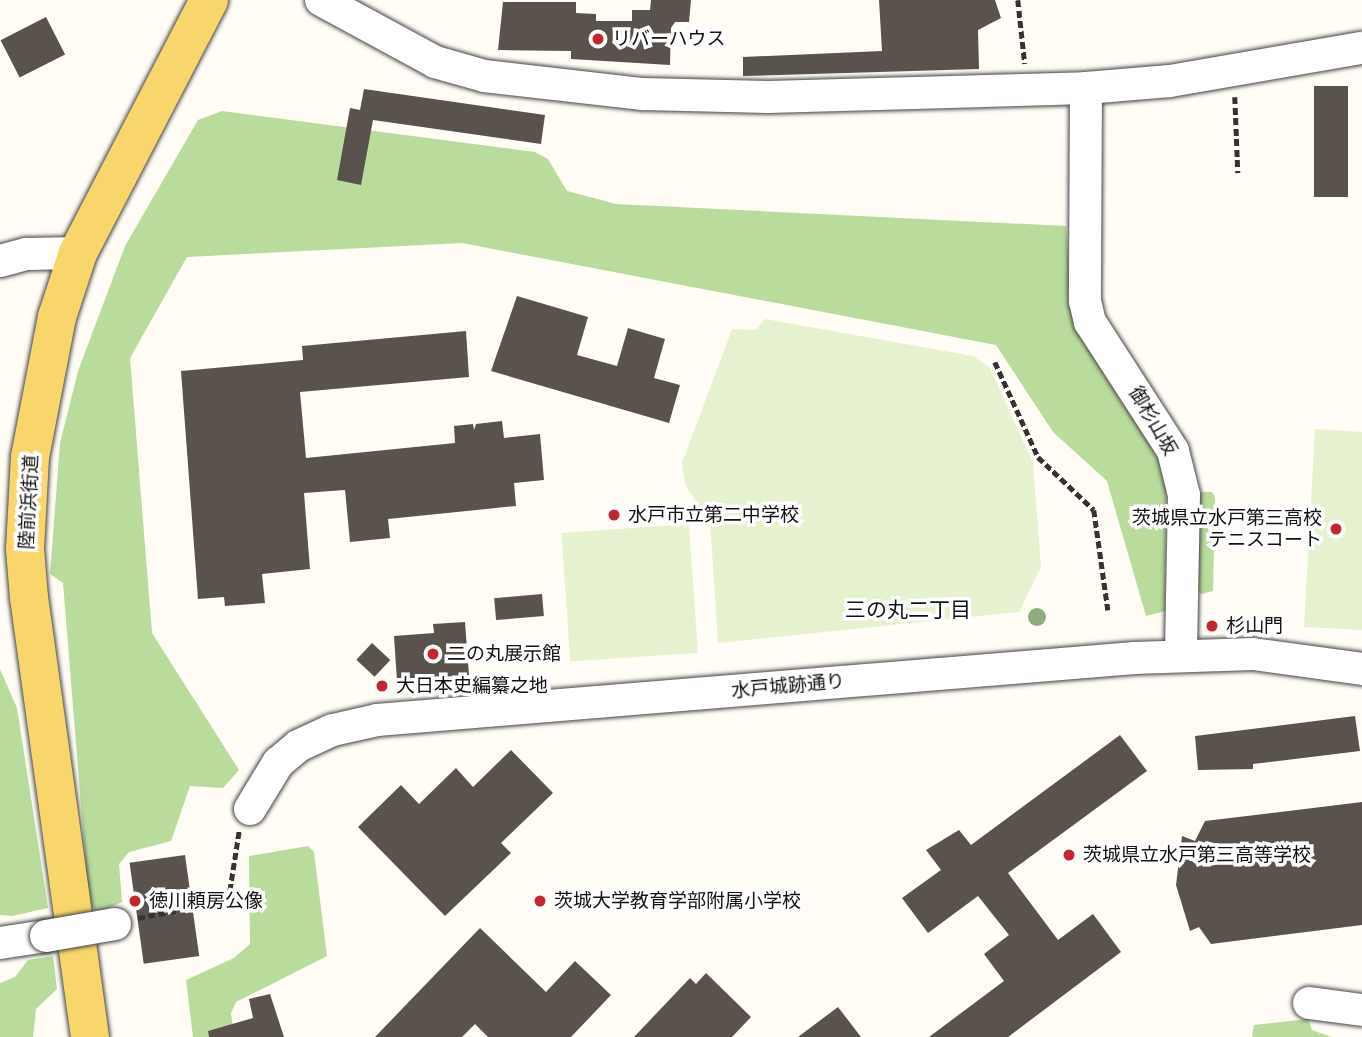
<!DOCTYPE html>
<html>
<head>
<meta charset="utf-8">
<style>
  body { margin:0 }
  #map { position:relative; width:1362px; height:1037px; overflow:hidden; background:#fffdf5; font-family:"Source Serif 4","Noto Sans JP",serif }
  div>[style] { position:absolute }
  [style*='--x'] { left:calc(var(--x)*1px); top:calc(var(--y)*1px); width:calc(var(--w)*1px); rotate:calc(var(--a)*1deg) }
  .forest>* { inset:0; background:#b9dc9c }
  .pitch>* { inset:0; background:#e6f2cf; transform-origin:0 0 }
  .building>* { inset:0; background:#5a524d; transform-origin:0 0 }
  .path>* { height:4.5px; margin-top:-2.25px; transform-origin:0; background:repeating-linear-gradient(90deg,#333 0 7px,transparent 0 10.5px) }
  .roads { filter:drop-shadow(0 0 2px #444) drop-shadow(0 0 2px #444) }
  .minor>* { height:32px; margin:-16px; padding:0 16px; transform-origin:16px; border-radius:16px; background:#fff }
  .major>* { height:38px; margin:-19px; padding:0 19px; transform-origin:19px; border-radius:19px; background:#f9d66b }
  .bridges { filter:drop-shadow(0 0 2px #444) drop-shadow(0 0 2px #444) }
  .minor-bridge>* { height:32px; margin:-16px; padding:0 16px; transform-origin:16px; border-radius:16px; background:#fff }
  .trees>* { width:18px; height:18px; margin:-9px; border-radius:50%; background:#8dad7f }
  .dots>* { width:19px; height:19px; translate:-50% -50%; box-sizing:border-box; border:4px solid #fff; border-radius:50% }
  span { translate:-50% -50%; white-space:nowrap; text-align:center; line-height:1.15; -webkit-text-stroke:7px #fff; paint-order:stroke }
  .poi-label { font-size:19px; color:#111 }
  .left { translate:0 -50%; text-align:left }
  .right { translate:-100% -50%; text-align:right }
  .street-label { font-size:19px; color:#111 }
  .neighbourhood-label { font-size:21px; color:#111 }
</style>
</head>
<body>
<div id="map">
  <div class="forest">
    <i style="clip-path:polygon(222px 111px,535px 152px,548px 159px,567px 191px,616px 204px,1066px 226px,1074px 328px,1145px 427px,1166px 480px,1165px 611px,1146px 616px,1107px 481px,1053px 432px,996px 345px,462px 243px,187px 257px,130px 358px,152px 633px,239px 770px,223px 788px,190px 786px,171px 841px,129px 852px,119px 864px,122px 902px,98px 912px,89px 904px,63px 583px,50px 574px,60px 443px,78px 371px,125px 246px,198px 120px)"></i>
    <i style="clip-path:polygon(1201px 492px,1212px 492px,1215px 498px,1213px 591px,1201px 594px,1195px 588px,1196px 498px)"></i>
    <i style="clip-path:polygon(0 669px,17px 708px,48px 908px,12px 916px,0 915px)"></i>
    <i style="clip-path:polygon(308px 846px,314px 852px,327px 956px,236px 1002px,231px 1013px,234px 1037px,193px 1037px,186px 980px,234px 958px,250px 944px,249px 856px)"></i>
    <i style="clip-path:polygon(53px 956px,57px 989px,36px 1009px,33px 1037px,0 1037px,0 983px,15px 977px,28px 960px)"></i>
    <i style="clip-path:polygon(1308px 1019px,1312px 1030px,1332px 1037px,1252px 1037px,1254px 1025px)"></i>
  </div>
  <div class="pitch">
    <i style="clip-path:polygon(765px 319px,973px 356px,990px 368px,1033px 463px,1041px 567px,1019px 612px,718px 643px,710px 522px,685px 485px,682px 463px,732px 329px,756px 330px)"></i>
    <i style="clip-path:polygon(1315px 429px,1362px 432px,1362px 630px,1304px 627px)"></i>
    <i style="left:689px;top:524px;width:129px;height:128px;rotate:86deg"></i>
  </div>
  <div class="building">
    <i style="clip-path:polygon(651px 0,691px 0,689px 22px,675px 22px,671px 28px,670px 65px,571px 59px,571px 51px,498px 50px,503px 2px,576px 2px,576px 13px,596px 14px,596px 21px,632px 21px,632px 10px,650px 10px)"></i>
    <i style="clip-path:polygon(879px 0,995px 0,1001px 18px,978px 30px,979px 69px,743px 76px,743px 57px,882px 51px)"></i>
    <i style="left:46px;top:17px;width:42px;height:51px;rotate:63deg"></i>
    <i style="left:1314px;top:86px;width:34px;height:111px"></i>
    <i style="clip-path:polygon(364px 89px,545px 115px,541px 144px,373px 120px,361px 185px,337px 180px,350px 108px,360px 110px)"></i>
    <i style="clip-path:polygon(517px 296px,588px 317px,577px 355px,617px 366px,628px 328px,665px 339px,654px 378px,680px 385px,669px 423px,491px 371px)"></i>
    <i style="clip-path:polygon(466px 331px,469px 377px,300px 392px,306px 458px,455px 443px,454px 426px,473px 424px,474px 430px,476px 424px,502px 421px,504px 438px,540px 434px,544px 480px,514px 483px,516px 506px,388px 519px,390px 538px,350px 542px,345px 490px,304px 493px,310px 569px,262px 574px,265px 603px,225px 606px,224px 597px,198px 599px,181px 371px,303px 360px,302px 346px)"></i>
    <i style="left:542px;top:594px;width:22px;height:48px;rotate:85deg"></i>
    <i style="clip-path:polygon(465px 622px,469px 675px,397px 681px,394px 636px,434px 633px,433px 624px)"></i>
    <i style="left:372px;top:643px;width:25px;height:23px;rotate:43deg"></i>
    <i style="clip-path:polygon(1355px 716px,1360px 751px,1253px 764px,1253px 769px,1198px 770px,1195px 736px)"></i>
    <i style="clip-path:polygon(1120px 735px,1147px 771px,1008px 873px,1058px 940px,1093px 914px,1121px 952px,1008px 1037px,929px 1037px,1004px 981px,984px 954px,1009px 935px,978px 896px,928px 933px,902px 898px,941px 870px,926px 850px,959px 830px,971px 845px)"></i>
    <i style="clip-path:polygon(511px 750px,553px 793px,501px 843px,511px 853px,445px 916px,358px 827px,401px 785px,419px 804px,456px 768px,473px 787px)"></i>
    <i style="clip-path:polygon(1362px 802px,1362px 925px,1211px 944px,1199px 927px,1190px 931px,1176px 885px,1182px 836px,1195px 841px,1205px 821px)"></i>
    <i style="left:185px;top:855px;width:102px;height:56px;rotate:82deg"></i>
    <i style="clip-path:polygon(480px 928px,546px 992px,575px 961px,611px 995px,571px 1037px,488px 1037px,475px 1024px,462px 1037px,375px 1037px)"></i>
    <i style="clip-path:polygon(706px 973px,751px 1017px,732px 1037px,634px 1037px,690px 978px,696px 984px)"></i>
    <i style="clip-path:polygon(270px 994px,284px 1037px,209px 1037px,208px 1031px,253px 1018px,249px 999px)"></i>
    <i style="clip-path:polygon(838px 1007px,861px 1037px,798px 1037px)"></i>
  </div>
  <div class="path">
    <i style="--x:1018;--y:0;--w:64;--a:83.8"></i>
    <i style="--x:1235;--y:97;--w:76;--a:87.7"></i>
    <i style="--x:995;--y:362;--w:104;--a:65.6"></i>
    <i style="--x:1038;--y:457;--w:77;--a:43.4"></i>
    <i style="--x:1094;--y:510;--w:101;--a:82"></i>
    <i style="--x:138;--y:918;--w:92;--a:-10.7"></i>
    <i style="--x:228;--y:901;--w:71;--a:-81.1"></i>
  </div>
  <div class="roads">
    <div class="minor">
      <i style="--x:321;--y:0;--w:130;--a:28.5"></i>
      <i style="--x:435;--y:62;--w:51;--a:15.9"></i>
      <i style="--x:484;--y:76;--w:160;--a:6.5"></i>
      <i style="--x:643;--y:94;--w:125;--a:1.4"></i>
      <i style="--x:768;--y:97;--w:318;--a:-1.6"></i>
      <i style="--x:1086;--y:88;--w:84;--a:-4.8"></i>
      <i style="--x:1170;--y:81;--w:195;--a:-9.8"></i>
      <i style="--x:1086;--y:88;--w:213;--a:90.3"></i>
      <i style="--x:1085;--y:301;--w:22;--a:77"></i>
      <i style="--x:1090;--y:322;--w:153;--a:57.2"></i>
      <i style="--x:1173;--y:451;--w:45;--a:76"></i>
      <i style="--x:1184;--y:495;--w:161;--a:91.1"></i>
      <i style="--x:0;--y:261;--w:28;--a:-15"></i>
      <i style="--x:27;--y:254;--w:51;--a:-1.1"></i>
      <i style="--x:250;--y:809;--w:54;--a:-58.7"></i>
      <i style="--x:278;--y:763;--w:26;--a:-40"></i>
      <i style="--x:298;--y:746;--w:38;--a:-25"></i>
      <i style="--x:333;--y:730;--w:45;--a:-12.8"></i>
      <i style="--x:377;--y:720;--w:760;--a:-4.68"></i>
      <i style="--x:1134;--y:658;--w:119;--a:-1.9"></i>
      <i style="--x:1253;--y:654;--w:110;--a:7.8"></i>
      <i style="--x:0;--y:943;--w:47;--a:-8.7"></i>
      <i style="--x:1309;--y:1003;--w:53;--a:7.5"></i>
    </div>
    <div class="major">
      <i style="--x:90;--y:1037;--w:443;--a:-97.9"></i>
      <i style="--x:29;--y:598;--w:49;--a:-94.7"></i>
      <i style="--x:25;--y:549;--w:92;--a:-86.9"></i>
      <i style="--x:30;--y:457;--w:143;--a:-79.1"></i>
      <i style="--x:57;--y:317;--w:67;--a:-71.8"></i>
      <i style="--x:78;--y:253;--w:285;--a:-62.6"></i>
    </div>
  </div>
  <div class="bridges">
    <div class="minor-bridge">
      <i style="--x:46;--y:936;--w:70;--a:-9.9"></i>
    </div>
  </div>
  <div class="trees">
    <i style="left:1037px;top:617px"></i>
  </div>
  <div class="dots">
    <i style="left:598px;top:39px;background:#c4262e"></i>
    <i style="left:614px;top:515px;background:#c4262e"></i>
    <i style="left:1336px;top:529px;background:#c4262e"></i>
    <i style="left:1212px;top:626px;background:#c4262e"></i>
    <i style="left:433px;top:654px;background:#c4262e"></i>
    <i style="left:382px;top:686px;background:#c4262e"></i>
    <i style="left:1069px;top:855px;background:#c4262e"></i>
    <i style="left:135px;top:901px;background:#c4262e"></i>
    <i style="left:540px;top:901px;background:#c4262e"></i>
  </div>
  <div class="poi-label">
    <span class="left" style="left:612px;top:39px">リバーハウス</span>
    <span class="left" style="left:628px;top:515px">水戸市立第二中学校</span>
    <span class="right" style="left:1322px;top:529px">茨城県立水戸第三高校<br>テニスコート</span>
    <span class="left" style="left:1226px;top:626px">杉山門</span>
    <span class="left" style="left:447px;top:654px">二の丸展示館</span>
    <span class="left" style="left:396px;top:686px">大日本史編纂之地</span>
    <span class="left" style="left:1083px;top:855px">茨城県立水戸第三高等学校</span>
    <span class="left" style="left:149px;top:901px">徳川頼房公像</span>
    <span class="left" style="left:554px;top:901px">茨城大学教育学部附属小学校</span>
  </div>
  <div class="street-label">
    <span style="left:1153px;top:421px;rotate:60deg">御杉山坂</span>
    <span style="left:29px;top:502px;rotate:-87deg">陸前浜街道</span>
    <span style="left:788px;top:686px;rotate:-5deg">水戸城跡通り</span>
  </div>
  <div class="neighbourhood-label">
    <span style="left:908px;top:610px">三の丸二丁目</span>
  </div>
</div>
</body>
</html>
